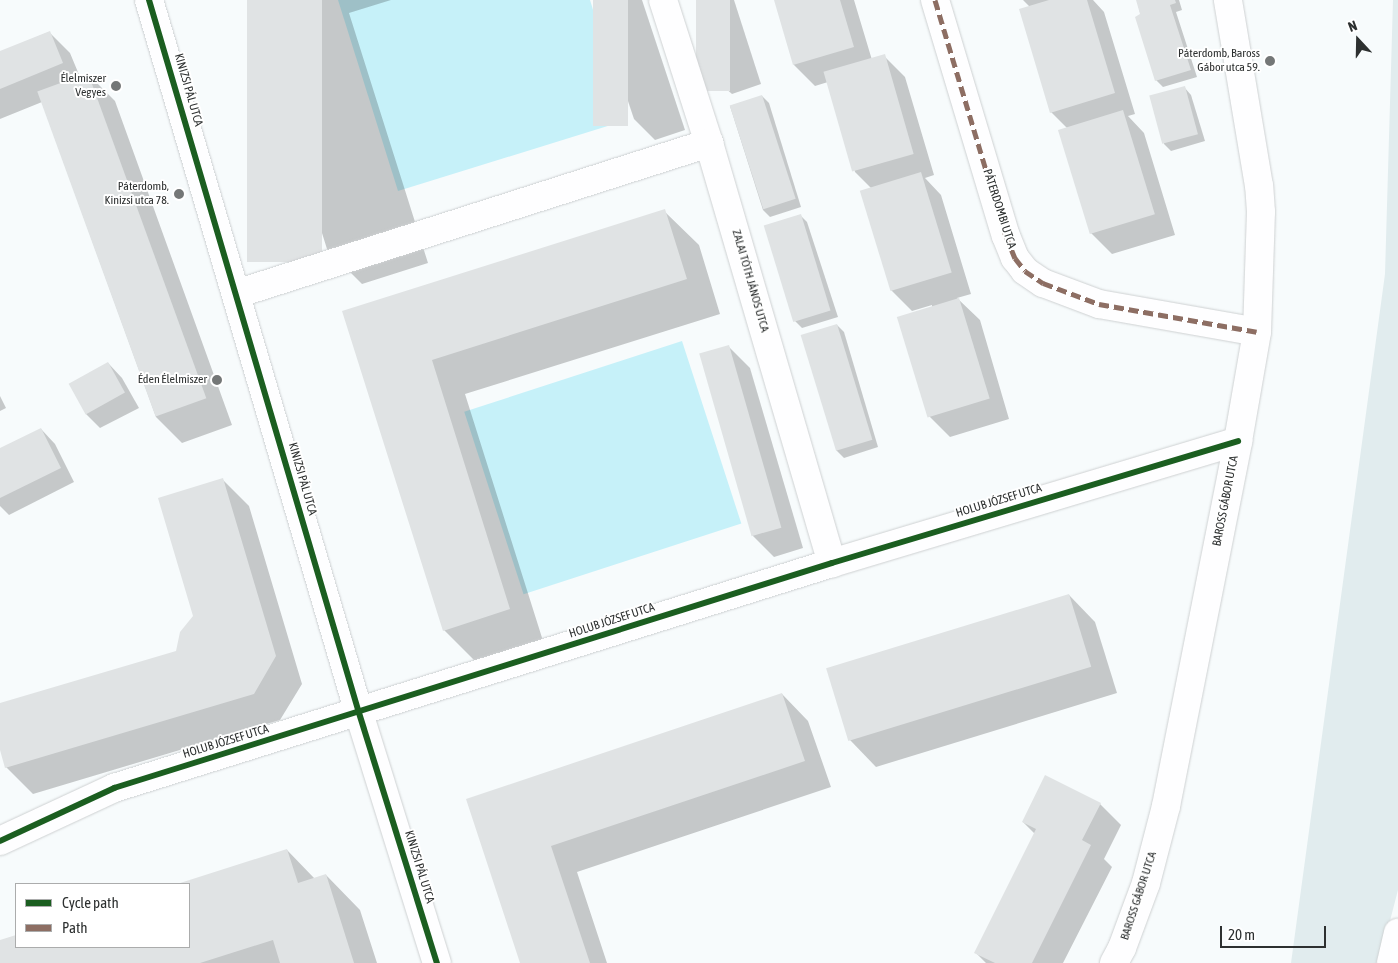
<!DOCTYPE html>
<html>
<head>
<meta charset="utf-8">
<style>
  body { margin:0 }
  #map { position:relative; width:1398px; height:963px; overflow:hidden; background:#f7fbfc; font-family:"Asap Condensed",sans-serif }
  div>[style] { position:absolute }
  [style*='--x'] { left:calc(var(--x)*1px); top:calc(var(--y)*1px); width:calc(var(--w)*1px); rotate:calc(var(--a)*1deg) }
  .built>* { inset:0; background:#e1ecee }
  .green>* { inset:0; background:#c6f1f9; transform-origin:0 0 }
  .shadow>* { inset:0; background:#0003 }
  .building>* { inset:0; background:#e0e3e4; transform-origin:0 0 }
  .roads { filter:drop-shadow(0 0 1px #ced1d2) drop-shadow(0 0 1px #ced1d2) }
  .minor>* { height:28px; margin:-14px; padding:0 14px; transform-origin:14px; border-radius:14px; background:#fefeff }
  .quiet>* { height:5px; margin-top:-2.5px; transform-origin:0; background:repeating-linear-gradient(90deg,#8d6e63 0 10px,transparent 0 15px) }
  .cycleway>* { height:6px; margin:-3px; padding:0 3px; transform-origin:3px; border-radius:3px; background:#1b5e20 }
  .dots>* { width:14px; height:14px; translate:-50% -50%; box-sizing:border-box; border:2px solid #fff; border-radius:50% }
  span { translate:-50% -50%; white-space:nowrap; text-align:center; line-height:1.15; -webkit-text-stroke:4px #fff; paint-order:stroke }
  .poi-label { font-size:12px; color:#2d3030 }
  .right { translate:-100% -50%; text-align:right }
  .street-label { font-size:12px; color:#2d3030 }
  .legend { position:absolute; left:15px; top:883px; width:175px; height:65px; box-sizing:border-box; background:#fff; border:1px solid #abacac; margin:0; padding:6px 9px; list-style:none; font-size:15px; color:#2d3030 }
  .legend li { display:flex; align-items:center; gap:10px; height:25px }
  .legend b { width:25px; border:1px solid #abacac }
  .north { position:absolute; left:1333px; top:15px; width:50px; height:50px; -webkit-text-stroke:4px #fff; paint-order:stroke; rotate:339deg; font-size:14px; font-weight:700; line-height:20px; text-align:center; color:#2d3030 }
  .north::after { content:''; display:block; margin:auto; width:18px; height:22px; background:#2d3030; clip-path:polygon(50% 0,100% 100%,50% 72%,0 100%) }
  .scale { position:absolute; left:1220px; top:926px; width:106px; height:22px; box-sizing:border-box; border:2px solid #2d3030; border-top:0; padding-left:6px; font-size:15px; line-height:18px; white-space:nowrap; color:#2d3030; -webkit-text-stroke:4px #fff; paint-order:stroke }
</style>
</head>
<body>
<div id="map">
  <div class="built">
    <i style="clip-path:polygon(1393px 0,1398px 0,1398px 890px,1379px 963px,1291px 963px,1385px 274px)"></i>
  </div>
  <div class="green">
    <i style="clip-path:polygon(338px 0,590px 0,627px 120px,398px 191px)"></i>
    <i style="left:682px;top:341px;width:192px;height:229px;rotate:72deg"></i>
  </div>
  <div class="shadow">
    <i style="clip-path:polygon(249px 0,391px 0,349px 13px,428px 263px,362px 284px,327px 249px)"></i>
    <i style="clip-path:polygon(594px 0,642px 0,685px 130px,655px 140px,634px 119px)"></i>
    <i style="clip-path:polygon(697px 0,734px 0,761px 84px,732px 94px,724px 87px)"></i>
    <i style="clip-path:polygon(775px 0,854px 0,872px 60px,884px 56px,905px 77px,934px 175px,925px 178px,941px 195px,971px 294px,957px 298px,980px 320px,1009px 419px,950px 437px,929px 416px,932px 305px,912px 311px,891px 290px,871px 188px,855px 172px,828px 82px,815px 86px,794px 65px)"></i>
    <i style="clip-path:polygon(1023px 0,1093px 0,1104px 12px,1135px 114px,1128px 116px,1144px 133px,1175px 235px,1112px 254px,1091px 233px,1067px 128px,1051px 112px,1030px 7px)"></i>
    <i style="clip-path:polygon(1137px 0,1179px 0,1182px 10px,1176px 12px,1197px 77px,1163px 87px,1156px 80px)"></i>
    <i style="clip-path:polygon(49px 32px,70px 53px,80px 77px,88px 74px,115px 101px,232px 425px,182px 443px,156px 417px,42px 102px,0 119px,0 52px)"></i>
    <i style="clip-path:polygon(1184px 87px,1191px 95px,1205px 141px,1171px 151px,1164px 144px,1151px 97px)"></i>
    <i style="clip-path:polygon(762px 96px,769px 103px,801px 207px,770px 217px,763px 210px,730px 106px)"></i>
    <i style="clip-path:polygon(664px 211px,699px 245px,720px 314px,465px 394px,544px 644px,479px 665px,444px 630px,344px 312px)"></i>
    <i style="clip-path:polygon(800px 215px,807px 222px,838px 317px,802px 328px,795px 321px,765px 226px)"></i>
    <i style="clip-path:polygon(837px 325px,844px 332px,878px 447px,844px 458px,836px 450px)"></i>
    <i style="clip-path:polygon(729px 347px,750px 368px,803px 548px,774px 557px,753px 536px)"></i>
    <i style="clip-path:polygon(108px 363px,122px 378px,139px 408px,100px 428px,86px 414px)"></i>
    <i style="clip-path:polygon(0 396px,6px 408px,0 411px)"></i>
    <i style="clip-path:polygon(41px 429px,55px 444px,74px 482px,9px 515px,0 506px,0 449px)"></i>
    <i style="clip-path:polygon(222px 479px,249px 506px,302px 684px,280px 720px,33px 794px,6px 767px,0 746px,0 705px,177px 652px,194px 616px)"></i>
    <i style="clip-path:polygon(1069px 595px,1095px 622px,1117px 693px,876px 767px,850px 740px)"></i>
    <i style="clip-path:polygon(782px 694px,808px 721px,831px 787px,577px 872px,607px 963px,522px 963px,467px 800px)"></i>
    <i style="clip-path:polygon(1100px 804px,1121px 825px,1104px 859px,1112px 867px,1063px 963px,986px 963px,976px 953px,1035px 834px,1023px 822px)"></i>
    <i style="clip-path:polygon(287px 850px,315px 879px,326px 875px,360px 910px,377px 963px,0 963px,0 942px,16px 936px,16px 947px,189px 947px,189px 884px,180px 884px)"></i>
  </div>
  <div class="building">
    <i style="left:247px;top:0;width:75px;height:262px"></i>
    <i style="left:593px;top:0;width:35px;height:126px"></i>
    <i style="left:696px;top:0;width:34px;height:91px"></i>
    <i style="clip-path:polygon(774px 0,840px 0,854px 47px,793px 65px)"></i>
    <i style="clip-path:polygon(1049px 0,1087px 0,1115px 93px,1050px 113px,1019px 9px)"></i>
    <i style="clip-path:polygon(1136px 0,1175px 0,1176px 3px,1170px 5px,1191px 70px,1155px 81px,1135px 17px,1140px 14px)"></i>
    <i style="clip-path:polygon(50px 31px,63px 63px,0 89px,0 51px)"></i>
    <i style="left:885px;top:54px;width:104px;height:64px;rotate:74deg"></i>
    <i style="left:88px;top:73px;width:346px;height:54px;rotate:70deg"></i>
    <i style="left:1185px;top:86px;width:50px;height:37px;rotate:75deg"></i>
    <i style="left:762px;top:95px;width:109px;height:34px;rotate:72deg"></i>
    <i style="left:1123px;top:110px;width:109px;height:68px;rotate:73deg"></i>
    <i style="left:921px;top:172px;width:105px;height:64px;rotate:73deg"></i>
    <i style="clip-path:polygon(665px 209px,687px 279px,432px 360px,510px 609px,443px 631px,342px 311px)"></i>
    <i style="left:801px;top:214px;width:101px;height:39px;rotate:73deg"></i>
    <i style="left:959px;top:298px;width:105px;height:65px;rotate:73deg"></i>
    <i style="left:837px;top:324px;width:121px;height:38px;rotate:73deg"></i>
    <i style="left:729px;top:345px;width:190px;height:31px;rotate:74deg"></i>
    <i style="left:108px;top:362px;width:35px;height:45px;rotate:61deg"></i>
    <i style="clip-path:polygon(41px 428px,61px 468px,0 498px,0 448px)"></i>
    <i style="clip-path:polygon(223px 478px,276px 656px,254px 694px,5px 768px,0 750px,0 703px,176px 651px,180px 632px,193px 616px,158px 498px)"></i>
    <i style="left:1069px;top:594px;width:76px;height:254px;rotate:73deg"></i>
    <i style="clip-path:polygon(782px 693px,805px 761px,551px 846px,590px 963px,520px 963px,466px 799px)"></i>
    <i style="clip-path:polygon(1045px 775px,1101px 803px,1082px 840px,1091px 845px,1032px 963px,995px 963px,974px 953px,1036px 829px,1022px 822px)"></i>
    <i style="clip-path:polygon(287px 849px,298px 883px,326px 874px,354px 963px,280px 963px,273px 940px,200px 963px,0 963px,0 940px,16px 935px,16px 947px,189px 947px,189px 884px,177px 884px)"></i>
  </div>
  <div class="roads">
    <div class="minor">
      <i style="--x:149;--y:0;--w:743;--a:73.59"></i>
      <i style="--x:359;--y:713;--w:262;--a:72.7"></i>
      <i style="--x:663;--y:0;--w:150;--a:72.2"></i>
      <i style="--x:709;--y:143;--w:438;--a:73.7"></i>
      <i style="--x:935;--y:0;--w:246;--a:73.3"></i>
      <i style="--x:1006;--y:236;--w:24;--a:68"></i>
      <i style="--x:1015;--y:258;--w:16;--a:52"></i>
      <i style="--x:1025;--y:271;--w:22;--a:34"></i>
      <i style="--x:1043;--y:283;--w:60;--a:20.6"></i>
      <i style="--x:1099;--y:304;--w:160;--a:10"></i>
      <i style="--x:236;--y:294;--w:497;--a:-17.7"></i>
      <i style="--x:0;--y:841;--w:126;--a:-24.9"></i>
      <i style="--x:114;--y:788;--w:752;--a:-17.4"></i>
      <i style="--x:832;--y:563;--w:424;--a:-16.7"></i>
      <i style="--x:1114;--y:963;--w:17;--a:-62"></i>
      <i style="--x:1122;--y:948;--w:69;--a:-69.7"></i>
      <i style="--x:1146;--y:883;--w:80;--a:-75.4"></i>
      <i style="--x:1166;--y:806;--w:372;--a:-78.8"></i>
      <i style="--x:1238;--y:441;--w:111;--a:-80.1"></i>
      <i style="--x:1257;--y:332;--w:120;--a:-88.1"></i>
      <i style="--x:1261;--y:212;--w:26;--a:-94"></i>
      <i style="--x:1259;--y:186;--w:189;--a:-99.5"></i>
      <i style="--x:1391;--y:963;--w:31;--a:-77"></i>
    </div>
  </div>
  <div class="quiet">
    <i style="--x:935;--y:0;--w:246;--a:73.3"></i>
    <i style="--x:1006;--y:236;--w:24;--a:68"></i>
    <i style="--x:1015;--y:258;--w:16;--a:52"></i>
    <i style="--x:1025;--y:271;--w:22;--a:34"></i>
    <i style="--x:1043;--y:283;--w:60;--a:20.6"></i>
    <i style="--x:1099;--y:304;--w:160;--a:10"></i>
  </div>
  <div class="cycleway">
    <i style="--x:149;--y:0;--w:743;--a:73.59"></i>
    <i style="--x:359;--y:713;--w:262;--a:72.7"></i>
    <i style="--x:0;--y:841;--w:126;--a:-24.9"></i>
    <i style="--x:114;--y:788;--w:752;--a:-17.4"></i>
    <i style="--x:832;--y:563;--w:424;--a:-16.7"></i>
  </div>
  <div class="dots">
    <i style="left:1270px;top:61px;background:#747777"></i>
    <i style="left:116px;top:86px;background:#747777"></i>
    <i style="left:179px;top:194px;background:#747777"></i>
    <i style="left:217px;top:380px;background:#747777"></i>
  </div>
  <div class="poi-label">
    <span class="right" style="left:1260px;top:61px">Páterdomb, Baross<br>Gábor utca 59.</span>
    <span class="right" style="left:106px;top:86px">Élelmiszer<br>Vegyes</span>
    <span class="right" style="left:169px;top:194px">Páterdomb,<br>Kinizsi utca 78.</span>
    <span class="right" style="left:207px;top:380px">Éden Élelmiszer</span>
  </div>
  <div class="street-label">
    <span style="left:188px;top:90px;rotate:74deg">KINIZSI PÁL UTCA</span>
    <span style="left:999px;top:209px;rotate:72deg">PÁTERDOMBI UTCA</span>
    <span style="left:750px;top:281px;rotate:74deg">ZALAI TÓTH JÁNOS UTCA</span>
    <span style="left:302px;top:479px;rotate:74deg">KINIZSI PÁL UTCA</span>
    <span style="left:999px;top:501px;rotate:-17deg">HOLUB JÓZSEF UTCA</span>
    <span style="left:1226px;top:501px;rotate:-79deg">BAROSS GÁBOR UTCA</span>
    <span style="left:612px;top:621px;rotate:-18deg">HOLUB JÓZSEF UTCA</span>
    <span style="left:226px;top:742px;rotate:-17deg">HOLUB JÓZSEF UTCA</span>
    <span style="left:419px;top:867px;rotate:73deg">KINIZSI PÁL UTCA</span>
    <span style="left:1139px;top:896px;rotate:-72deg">BAROSS GÁBOR UTCA</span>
  </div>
  <ul class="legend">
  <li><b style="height:6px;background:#1b5e20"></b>Cycle path</li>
  <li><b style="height:6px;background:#8d6e63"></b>Path</li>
  </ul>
  <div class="north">N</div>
  <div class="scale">20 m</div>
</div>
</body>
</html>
